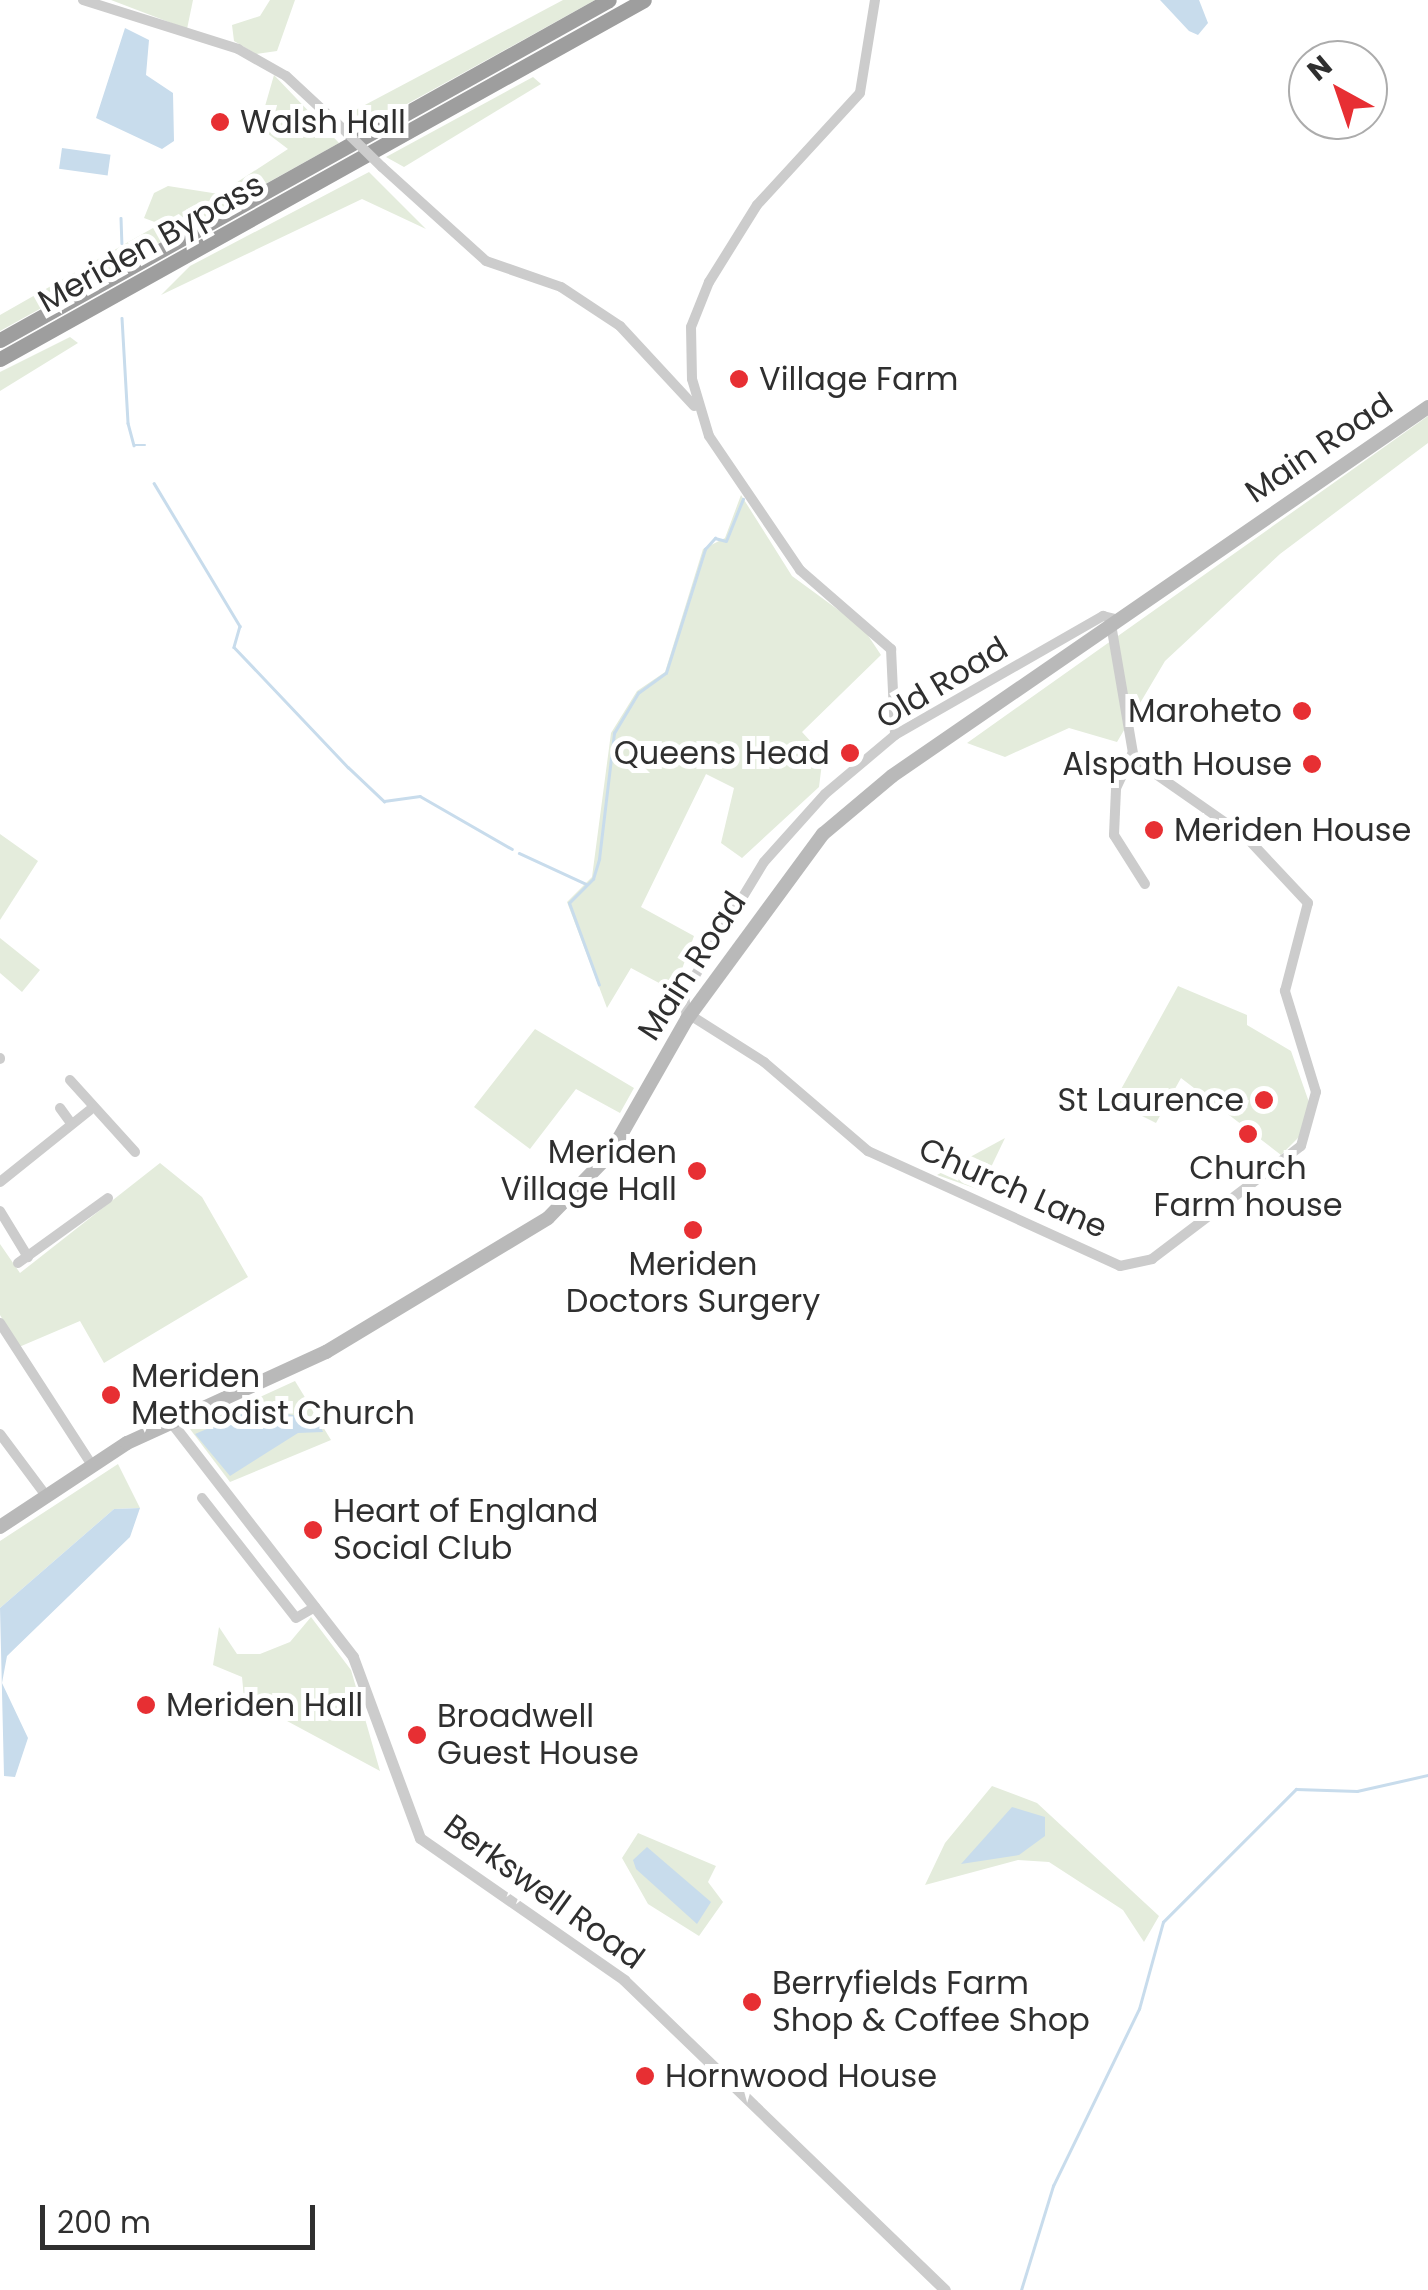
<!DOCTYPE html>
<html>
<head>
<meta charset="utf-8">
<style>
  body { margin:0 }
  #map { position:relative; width:1428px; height:2290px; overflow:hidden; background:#fff; font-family:Poppins,sans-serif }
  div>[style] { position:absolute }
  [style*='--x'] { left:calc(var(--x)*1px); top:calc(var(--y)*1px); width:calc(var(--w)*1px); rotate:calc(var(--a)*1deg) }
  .green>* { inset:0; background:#e4ecdc }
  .water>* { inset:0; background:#c8dcec; transform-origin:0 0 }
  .stream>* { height:2.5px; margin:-1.25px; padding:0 1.25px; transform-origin:1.25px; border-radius:1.25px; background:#c8dcec }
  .minor>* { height:10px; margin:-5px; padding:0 5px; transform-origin:5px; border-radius:5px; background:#ccc }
  .tertiary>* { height:11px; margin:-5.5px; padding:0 5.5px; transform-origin:5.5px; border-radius:5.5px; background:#ccc }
  .secondary>* { height:14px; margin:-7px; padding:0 7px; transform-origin:7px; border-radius:7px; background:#b9b9b9 }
  .trunk>* { height:15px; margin:-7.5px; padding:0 7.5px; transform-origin:7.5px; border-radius:7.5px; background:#9e9e9e }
  .minor-bridge>* { height:10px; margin:-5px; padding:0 5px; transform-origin:5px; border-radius:5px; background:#ccc }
  .dots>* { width:28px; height:28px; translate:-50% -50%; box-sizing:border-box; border:5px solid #fff; border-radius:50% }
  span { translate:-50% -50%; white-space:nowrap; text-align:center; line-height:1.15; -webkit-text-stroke:10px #fff; paint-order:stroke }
  .poi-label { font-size:32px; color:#2f2f2f }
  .left { translate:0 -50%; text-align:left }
  .right { translate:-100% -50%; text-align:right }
  .street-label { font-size:32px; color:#2f2f2f }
  .north { position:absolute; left:1288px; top:40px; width:100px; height:100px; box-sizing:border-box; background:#fff; border:2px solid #acacac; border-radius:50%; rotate:320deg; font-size:28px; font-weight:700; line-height:40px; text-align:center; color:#2f2f2f }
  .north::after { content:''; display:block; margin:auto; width:35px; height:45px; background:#e72f33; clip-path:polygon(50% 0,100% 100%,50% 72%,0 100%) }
  .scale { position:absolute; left:40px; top:2205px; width:275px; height:45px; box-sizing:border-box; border:5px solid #2f2f2f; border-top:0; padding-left:12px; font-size:30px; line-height:35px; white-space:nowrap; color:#2f2f2f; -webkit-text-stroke:8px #fff; paint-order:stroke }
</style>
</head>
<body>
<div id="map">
  <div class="green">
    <i style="clip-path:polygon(111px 0,193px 0,187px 29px)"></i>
    <i style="clip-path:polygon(270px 0,295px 0,277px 51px,256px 54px,234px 41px,232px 25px,260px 16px)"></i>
    <i style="clip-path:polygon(563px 0,595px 0,360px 130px,346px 115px)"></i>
    <i style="clip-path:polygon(274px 75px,339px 143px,0 331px,0 315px,160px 224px,144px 218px,154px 193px,168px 186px,219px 194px,288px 149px,259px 127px)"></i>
    <i style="clip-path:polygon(533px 77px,541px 84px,404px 167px,386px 157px)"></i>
    <i style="clip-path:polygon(369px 172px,426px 229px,362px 199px,161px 295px,190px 266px)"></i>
    <i style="clip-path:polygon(70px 337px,78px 343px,0 391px,0 372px)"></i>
    <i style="clip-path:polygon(1428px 416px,1428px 443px,1280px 554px,1165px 661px,1117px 742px,1069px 728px,1005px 757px,967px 743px)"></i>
    <i style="clip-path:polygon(741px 495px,792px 576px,863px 628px,881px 655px,802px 732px,823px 755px,819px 787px,742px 858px,721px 843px,734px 788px,706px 774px,641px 907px,694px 936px,674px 991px,631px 968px,607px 1008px,567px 902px,592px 877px,611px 733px,637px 691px,665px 672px,703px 549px,725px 538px)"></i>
    <i style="clip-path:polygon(0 834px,38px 861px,0 920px)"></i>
    <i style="clip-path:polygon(0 938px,40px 970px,22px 992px,0 973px)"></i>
    <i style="clip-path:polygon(1178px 986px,1247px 1015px,1247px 1025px,1291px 1051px,1310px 1105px,1300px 1136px,1281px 1155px,1181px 1078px,1156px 1123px,1114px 1102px)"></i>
    <i style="clip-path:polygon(535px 1029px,634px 1088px,620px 1113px,576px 1089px,530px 1149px,474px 1107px)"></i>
    <i style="clip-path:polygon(1005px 1138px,980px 1190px,937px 1175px)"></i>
    <i style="clip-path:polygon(160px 1163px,202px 1197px,248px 1277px,104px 1363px,80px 1321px,19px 1347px,0 1315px,0 1244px,20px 1273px)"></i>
    <i style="clip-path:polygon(295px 1381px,331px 1440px,230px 1482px,190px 1429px)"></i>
    <i style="clip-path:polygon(118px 1464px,140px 1508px,114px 1509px,0 1608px,0 1541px)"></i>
    <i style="clip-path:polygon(311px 1617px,351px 1670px,380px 1771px,244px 1698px,242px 1677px,213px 1665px,219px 1627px,237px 1654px,260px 1654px,290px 1642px)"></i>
    <i style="clip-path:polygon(992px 1786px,1037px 1803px,1159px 1916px,1144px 1942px,1123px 1910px,1049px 1862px,1018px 1860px,925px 1885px,945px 1843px)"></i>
    <i style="clip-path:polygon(638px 1833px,716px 1866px,708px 1882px,723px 1902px,699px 1936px,648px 1904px,622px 1858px)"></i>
  </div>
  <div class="water">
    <i style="clip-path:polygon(1160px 0,1199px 0,1208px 23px,1198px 35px,1189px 31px)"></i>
    <i style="clip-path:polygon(125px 28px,149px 40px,146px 75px,173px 93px,174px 141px,162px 149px,96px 118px)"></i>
    <i style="left:62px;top:148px;width:49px;height:21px;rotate:8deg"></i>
    <i style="clip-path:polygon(256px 1408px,318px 1420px,323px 1432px,298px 1433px,230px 1476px,195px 1434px)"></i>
    <i style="clip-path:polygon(140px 1508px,130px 1537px,7px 1656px,2px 1683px,28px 1738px,15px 1777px,4px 1776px,0 1608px,114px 1509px)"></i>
    <i style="clip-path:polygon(1012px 1807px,1045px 1817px,1045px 1836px,1019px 1855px,961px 1864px)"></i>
    <i style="clip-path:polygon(647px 1847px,711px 1902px,697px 1924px,636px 1869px,633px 1860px)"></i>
  </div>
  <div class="stream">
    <i style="--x:121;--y:218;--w:25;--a:88"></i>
    <i style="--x:122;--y:318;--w:105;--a:86.7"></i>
    <i style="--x:128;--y:423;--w:23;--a:75"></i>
    <i style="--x:134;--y:445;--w:11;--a:0"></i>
    <i style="--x:154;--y:483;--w:167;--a:59"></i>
    <i style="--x:240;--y:626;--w:22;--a:106"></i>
    <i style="--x:234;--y:647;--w:166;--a:46.5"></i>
    <i style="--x:348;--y:767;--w:50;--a:43.4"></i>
    <i style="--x:384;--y:801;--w:36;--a:-8"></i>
    <i style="--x:420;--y:796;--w:106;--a:29.9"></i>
    <i style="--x:519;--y:853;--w:74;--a:24.8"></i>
    <i style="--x:599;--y:985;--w:87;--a:-110.1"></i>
    <i style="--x:569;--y:903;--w:34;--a:-45"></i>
    <i style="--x:593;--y:879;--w:21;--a:-73"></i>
    <i style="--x:599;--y:859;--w:127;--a:-83.2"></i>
    <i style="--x:614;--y:733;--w:47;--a:-59"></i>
    <i style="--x:638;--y:693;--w:34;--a:-36"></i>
    <i style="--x:666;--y:673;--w:130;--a:-72.5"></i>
    <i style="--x:705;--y:549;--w:15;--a:-48"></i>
    <i style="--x:715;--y:538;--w:11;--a:15"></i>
    <i style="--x:726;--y:541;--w:45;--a:-68"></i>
    <i style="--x:1021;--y:2290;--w:109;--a:-72.9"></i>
    <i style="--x:1053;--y:2186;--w:197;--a:-64.1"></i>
    <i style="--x:1139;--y:2009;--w:90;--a:-74.6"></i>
    <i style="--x:1163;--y:1922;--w:188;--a:-45"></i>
    <i style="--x:1296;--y:1789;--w:61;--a:1.9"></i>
    <i style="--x:1357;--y:1791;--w:73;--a:-12.7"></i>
  </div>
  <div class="minor">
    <i style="--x:83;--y:0;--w:163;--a:17.5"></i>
    <i style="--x:238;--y:49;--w:55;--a:29.4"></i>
    <i style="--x:286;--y:76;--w:76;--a:42.9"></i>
    <i style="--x:875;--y:0;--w:94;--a:99.2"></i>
    <i style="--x:860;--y:93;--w:152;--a:132.6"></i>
    <i style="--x:757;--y:205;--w:91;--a:121.9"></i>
    <i style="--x:709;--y:282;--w:48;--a:111.8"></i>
    <i style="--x:691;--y:327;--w:52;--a:88.9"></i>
    <i style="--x:692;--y:379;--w:59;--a:73.4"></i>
    <i style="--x:709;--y:436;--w:162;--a:55.8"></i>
    <i style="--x:800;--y:570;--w:121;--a:41"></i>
    <i style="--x:891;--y:649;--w:86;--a:87.3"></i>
    <i style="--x:382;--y:167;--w:140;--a:42.1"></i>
    <i style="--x:486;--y:261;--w:79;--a:19.1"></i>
    <i style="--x:561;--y:287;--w:71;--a:33.5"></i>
    <i style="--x:620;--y:326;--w:109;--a:47.2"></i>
    <i style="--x:1132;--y:754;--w:38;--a:115"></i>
    <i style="--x:1116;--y:789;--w:46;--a:92.5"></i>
    <i style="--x:1114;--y:835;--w:58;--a:57.7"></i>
    <i style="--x:690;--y:1015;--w:88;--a:32.4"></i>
    <i style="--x:764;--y:1062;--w:137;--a:40.6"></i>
    <i style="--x:868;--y:1151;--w:277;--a:24.5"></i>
    <i style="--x:1120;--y:1266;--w:33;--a:-12"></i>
    <i style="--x:1152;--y:1259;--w:187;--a:-37.2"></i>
    <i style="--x:1301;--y:1146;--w:56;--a:-74.5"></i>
    <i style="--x:1316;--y:1092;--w:106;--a:-107.1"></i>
    <i style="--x:1285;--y:991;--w:91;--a:-75.4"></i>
    <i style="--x:1308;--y:903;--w:91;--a:-133.2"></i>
    <i style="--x:1246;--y:837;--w:136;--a:-145.1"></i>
    <i style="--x:1134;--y:759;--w:136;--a:-99.7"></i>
    <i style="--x:687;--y:1019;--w:25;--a:-97"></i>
    <i style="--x:684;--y:994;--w:154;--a:-58.8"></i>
    <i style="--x:764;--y:862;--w:91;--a:-48.1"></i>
    <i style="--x:825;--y:794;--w:92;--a:-40.1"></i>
    <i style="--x:895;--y:735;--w:240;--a:-29.8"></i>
    <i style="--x:1103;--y:616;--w:16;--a:14"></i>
    <i style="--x:0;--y:1059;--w:1;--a:-90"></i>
    <i style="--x:70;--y:1080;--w:97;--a:47.9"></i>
    <i style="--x:60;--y:1108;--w:19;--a:54"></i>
    <i style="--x:0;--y:1182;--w:115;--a:-38.7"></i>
    <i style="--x:0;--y:1211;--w:54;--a:58.7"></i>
    <i style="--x:18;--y:1263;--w:111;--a:-35.8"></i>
    <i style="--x:0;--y:1323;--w:169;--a:57.1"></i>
    <i style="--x:0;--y:1434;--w:79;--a:53.3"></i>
    <i style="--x:202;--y:1498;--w:152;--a:51.9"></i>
    <i style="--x:296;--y:1618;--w:22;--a:-30"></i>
  </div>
  <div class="tertiary">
    <i style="--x:171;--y:1422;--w:297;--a:52.2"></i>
    <i style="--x:353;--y:1657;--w:193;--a:69.7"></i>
    <i style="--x:420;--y:1838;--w:249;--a:34.8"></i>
    <i style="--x:624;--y:1980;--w:446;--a:44"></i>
  </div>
  <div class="secondary">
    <i style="--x:0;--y:1527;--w:152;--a:-33.5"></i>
    <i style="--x:127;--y:1443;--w:219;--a:-24.6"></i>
    <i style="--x:326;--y:1352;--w:259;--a:-31.1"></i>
    <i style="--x:548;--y:1218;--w:89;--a:-45.9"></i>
    <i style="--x:610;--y:1154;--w:155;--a:-60.3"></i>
    <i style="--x:687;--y:1019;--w:230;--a:-53.7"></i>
    <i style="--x:823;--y:834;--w:90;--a:-40"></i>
    <i style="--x:892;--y:776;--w:651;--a:-34.54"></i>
  </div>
  <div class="trunk">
    <i style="--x:0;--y:340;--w:697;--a:-29.17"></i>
    <i style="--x:0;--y:359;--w:737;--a:-29.14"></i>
  </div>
  <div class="minor-bridge">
    <i style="--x:342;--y:128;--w:56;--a:44.3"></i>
  </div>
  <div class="dots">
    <i style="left:220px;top:122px;background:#e72f33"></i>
    <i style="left:739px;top:379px;background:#e72f33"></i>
    <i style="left:1302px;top:711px;background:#e72f33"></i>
    <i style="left:850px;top:753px;background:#e72f33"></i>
    <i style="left:1312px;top:764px;background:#e72f33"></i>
    <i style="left:1154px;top:830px;background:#e72f33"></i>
    <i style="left:1264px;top:1100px;background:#e72f33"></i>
    <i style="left:1248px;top:1134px;background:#e72f33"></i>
    <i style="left:697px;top:1171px;background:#e72f33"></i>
    <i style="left:693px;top:1230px;background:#e72f33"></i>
    <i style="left:111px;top:1395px;background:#e72f33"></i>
    <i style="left:313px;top:1530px;background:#e72f33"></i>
    <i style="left:146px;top:1705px;background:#e72f33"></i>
    <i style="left:417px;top:1735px;background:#e72f33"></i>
    <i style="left:752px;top:2002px;background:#e72f33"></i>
    <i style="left:645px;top:2076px;background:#e72f33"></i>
  </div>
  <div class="poi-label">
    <span class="left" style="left:240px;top:122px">Walsh Hall</span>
    <span class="left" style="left:759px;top:379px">Village Farm</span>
    <span class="right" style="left:1282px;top:711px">Maroheto</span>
    <span class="right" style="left:830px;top:753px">Queens Head</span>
    <span class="right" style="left:1292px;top:764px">Alspath House</span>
    <span class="left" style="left:1174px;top:830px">Meriden House</span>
    <span class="right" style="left:1244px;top:1100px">St Laurence</span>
    <span class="right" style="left:677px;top:1171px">Meriden<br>Village Hall</span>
    <span style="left:1248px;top:1187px">Church<br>Farm house</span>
    <span style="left:693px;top:1283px">Meriden<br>Doctors Surgery</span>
    <span class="left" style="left:131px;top:1395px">Meriden<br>Methodist Church</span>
    <span class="left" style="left:333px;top:1530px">Heart of England<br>Social Club</span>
    <span class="left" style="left:166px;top:1705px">Meriden Hall</span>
    <span class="left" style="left:437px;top:1735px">Broadwell<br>Guest House</span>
    <span class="left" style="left:772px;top:2002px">Berryfields Farm<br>Shop &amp; Coffee Shop</span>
    <span class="left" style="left:665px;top:2076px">Hornwood House</span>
  </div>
  <div class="street-label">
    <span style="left:151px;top:243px;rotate:-29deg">Meriden Bypass</span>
    <span style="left:1319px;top:448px;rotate:-34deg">Main Road</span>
    <span style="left:942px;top:683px;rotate:-31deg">Old Road</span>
    <span style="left:692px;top:966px;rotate:-57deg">Main Road</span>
    <span style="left:1013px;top:1188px;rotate:24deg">Church Lane</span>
    <span style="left:544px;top:1892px;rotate:36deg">Berkswell Road</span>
  </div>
  <div class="north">N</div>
  <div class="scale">200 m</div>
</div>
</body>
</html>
